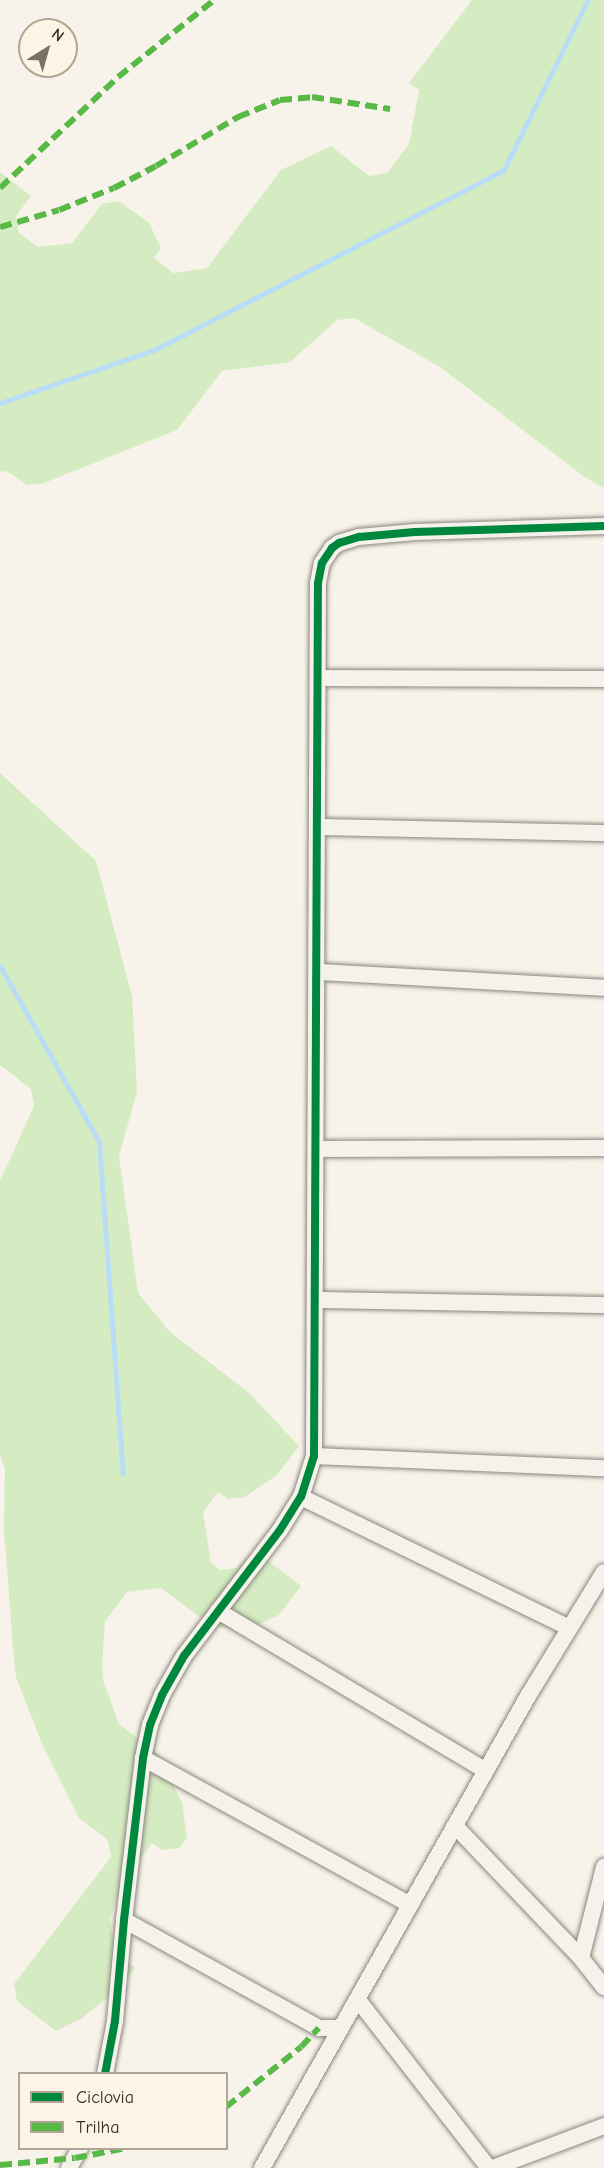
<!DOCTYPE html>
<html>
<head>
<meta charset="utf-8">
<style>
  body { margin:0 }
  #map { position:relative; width:604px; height:2168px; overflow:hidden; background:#f7f3ea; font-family:"Comic Neue",sans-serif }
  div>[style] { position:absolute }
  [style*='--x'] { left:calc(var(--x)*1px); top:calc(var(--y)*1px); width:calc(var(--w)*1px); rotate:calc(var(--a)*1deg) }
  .green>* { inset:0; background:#d5ebc2 }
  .stream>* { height:5px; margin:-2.5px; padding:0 2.5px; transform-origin:2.5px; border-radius:2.5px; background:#b9ddf7 }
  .roads { filter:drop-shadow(0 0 2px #8b867f) drop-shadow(0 0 2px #8b867f) }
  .minor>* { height:16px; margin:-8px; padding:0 8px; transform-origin:8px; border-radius:8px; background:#f5f2ec }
  .quiet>* { height:6px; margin-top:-3px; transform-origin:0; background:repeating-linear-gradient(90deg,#58b947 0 12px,transparent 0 18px) }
  .cycleway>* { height:8px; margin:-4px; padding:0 4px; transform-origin:4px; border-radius:4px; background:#00873e }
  span { translate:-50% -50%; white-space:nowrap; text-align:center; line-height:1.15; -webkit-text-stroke:4.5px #fcf5e5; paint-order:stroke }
  .legend { position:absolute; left:18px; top:2072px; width:210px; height:78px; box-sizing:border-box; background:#fcf5e5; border:2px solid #afa495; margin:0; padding:8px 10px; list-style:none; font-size:18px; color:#3b2a1e }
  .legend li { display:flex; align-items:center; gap:12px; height:30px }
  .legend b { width:30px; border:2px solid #afa495 }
  .north { position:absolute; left:18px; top:18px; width:60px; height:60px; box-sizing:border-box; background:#fcf5e5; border:2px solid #afa495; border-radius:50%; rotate:37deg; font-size:16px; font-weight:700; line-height:24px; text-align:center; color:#3b2a1e }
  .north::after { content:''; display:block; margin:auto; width:21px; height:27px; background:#7d7065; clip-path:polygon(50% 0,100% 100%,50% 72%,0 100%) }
</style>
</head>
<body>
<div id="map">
  <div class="green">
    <i style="clip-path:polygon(472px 0,604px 0,604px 488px,586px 478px,440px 367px,354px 318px,337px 320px,290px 362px,222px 371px,177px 430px,44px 483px,27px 485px,7px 471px,0 472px,0 172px,31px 196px,16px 216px,19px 233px,38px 247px,72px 243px,102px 204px,119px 201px,149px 223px,161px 248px,154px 258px,173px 273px,207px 268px,281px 170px,331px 146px,369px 176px,387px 173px,409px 144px,419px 90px,409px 83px)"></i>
    <i style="clip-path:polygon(0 773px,96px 861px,132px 996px,137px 1092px,119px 1156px,138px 1293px,170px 1332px,248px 1392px,299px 1446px,277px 1475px,245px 1497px,228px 1499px,218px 1492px,203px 1512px,211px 1563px,220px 1570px,237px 1568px,245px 1558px,262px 1556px,301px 1586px,279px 1615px,254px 1627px,237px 1630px,210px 1625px,161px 1588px,127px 1592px,105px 1621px,102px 1666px,104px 1683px,119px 1724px,158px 1754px,182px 1803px,187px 1838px,179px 1848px,162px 1850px,152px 1843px,123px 1882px,110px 1918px,115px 1953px,135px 1968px,120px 1987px,81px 2019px,56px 2031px,17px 2001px,14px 1984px,111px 1857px,108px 1840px,79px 1818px,42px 1744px,16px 1677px,14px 1660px,4px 1530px,5px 1469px,0 1455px,0 1181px,34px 1106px,31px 1089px,0 1065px)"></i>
  </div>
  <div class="stream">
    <i style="--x:0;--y:403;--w:163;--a:-19"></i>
    <i style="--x:154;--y:350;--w:392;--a:-27.2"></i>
    <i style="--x:503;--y:171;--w:191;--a:-63.6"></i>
    <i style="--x:0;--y:966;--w:202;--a:60.6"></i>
    <i style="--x:99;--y:1142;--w:332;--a:85.9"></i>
  </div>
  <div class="roads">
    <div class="minor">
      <i style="--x:318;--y:678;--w:286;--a:0.2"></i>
      <i style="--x:318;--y:827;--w:286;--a:1.2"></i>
      <i style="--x:319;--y:972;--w:285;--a:3.2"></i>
      <i style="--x:317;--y:1149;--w:287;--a:-0.2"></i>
      <i style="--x:315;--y:1300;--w:289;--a:1"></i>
      <i style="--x:314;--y:1456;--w:290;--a:2.4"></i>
      <i style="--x:301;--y:1497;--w:298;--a:26"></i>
      <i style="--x:218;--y:1611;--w:312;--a:30.8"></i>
      <i style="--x:143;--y:1758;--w:305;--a:28.8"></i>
      <i style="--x:456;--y:1827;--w:181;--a:46.3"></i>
      <i style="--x:581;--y:1958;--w:37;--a:52"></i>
      <i style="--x:124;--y:1920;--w:223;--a:29"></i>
      <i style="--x:319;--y:2028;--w:21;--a:0"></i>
      <i style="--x:581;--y:1958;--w:94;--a:-75.8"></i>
      <i style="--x:358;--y:2000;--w:213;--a:52.1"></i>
      <i style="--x:105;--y:2074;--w:54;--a:-79.3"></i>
      <i style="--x:115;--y:2021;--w:101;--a:-84.9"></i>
      <i style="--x:124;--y:1920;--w:163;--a:-83.3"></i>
      <i style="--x:143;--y:1758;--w:34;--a:-78"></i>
      <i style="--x:150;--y:1725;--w:32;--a:-68"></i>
      <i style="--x:162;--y:1695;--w:45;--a:-60.6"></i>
      <i style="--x:184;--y:1656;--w:158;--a:-52.7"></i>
      <i style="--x:280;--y:1530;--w:39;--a:-58"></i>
      <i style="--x:301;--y:1497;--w:43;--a:-72.4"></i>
      <i style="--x:314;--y:1456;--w:873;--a:-89.74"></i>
      <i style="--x:318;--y:583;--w:20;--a:-79"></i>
      <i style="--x:322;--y:563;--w:18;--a:-56"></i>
      <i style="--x:332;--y:548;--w:9;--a:-36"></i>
      <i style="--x:339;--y:543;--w:21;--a:-17"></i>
      <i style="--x:359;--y:537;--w:56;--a:-5.1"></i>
      <i style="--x:415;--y:532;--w:189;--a:-1.8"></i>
      <i style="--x:69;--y:2168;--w:23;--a:-61"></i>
      <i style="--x:262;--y:2168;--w:542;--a:-60.6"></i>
      <i style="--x:528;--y:1696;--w:145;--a:-58.5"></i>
      <i style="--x:493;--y:2168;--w:119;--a:-20.7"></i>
    </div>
  </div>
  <div class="quiet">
    <i style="--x:0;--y:188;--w:162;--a:-43.2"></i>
    <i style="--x:118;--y:77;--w:123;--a:-38.7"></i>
    <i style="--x:0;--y:227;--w:61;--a:-16.1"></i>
    <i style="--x:59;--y:210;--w:59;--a:-21.8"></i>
    <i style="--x:114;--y:188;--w:47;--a:-27.6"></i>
    <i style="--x:156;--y:166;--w:96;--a:-30.9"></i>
    <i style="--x:238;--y:117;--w:45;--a:-22"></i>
    <i style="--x:280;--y:100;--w:32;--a:-5"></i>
    <i style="--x:312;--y:97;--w:79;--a:8.7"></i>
    <i style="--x:226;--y:2107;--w:96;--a:-38.7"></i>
    <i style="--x:301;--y:2047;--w:26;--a:-47"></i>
    <i style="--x:0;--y:2165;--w:75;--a:-5.3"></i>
    <i style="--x:75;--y:2158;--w:52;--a:-11.1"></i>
  </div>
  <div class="cycleway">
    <i style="--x:105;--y:2074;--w:54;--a:-79.3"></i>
    <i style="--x:115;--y:2021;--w:101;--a:-84.9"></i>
    <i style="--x:124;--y:1920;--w:163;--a:-83.3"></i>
    <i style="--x:143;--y:1758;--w:34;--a:-78"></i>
    <i style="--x:150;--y:1725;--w:32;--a:-68"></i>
    <i style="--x:162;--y:1695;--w:45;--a:-60.6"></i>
    <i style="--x:184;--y:1656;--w:158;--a:-52.7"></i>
    <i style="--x:280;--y:1530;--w:39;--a:-58"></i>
    <i style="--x:301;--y:1497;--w:43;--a:-72.4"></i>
    <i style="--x:314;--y:1456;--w:873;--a:-89.74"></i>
    <i style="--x:318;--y:583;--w:20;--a:-79"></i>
    <i style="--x:322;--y:563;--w:18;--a:-56"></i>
    <i style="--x:332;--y:548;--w:9;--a:-36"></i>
    <i style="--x:339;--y:543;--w:21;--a:-17"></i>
    <i style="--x:359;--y:537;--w:56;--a:-5.1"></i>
    <i style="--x:415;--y:532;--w:189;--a:-1.8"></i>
  </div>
  <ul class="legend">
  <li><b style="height:8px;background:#00873e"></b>Ciclovia</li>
  <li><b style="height:8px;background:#58b947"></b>Trilha</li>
  </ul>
  <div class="north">N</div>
</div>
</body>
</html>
